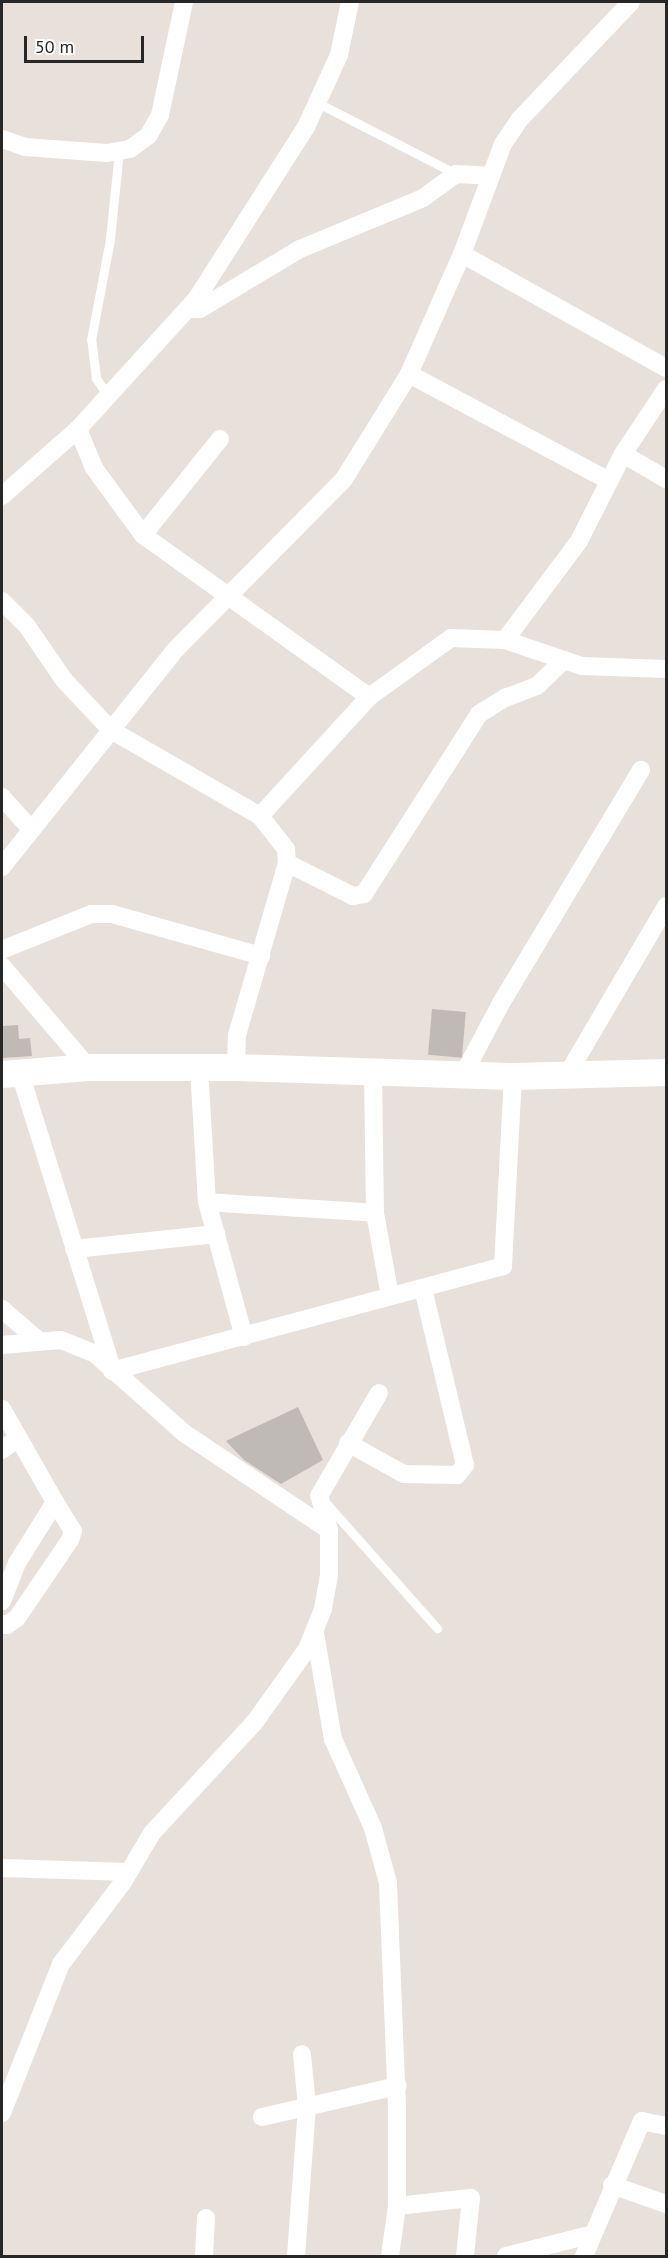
<!DOCTYPE html>
<html>
<head>
<meta charset="utf-8">
<style>
  body { margin:0 }
  #map { position:relative; width:668px; height:2258px; overflow:hidden; background:#e8e0da; font-family:"PT Sans",sans-serif }
  div>[style] { position:absolute }
  [style*='--x'] { left:calc(var(--x)*1px); top:calc(var(--y)*1px); width:calc(var(--w)*1px); rotate:calc(var(--a)*1deg) }
  .building>* { inset:0; background:#c0bab6; transform-origin:0 0 }
  .lane>* { height:9px; margin:-4.5px; padding:0 4.5px; transform-origin:4.5px; border-radius:4.5px; background:#fff }
  .street>* { height:18px; margin:-9px; padding:0 9px; transform-origin:9px; border-radius:9px; background:#fff }
  .secondary>* { height:27px; margin:-13.5px; padding:0 13.5px; transform-origin:13.5px; border-radius:13.5px; background:#fff }
  span { translate:-50% -50%; white-space:nowrap; text-align:center; line-height:1.15; -webkit-text-stroke:4.5px #fff; paint-order:stroke }
  .frame { position:absolute; inset:0; border:3px solid #272727; pointer-events:none }
  .scale { position:absolute; left:24px; top:36px; width:120px; height:27px; box-sizing:border-box; border:3px solid #272727; border-top:0; padding-left:8px; font-size:18px; line-height:21px; white-space:nowrap; color:#272727; -webkit-text-stroke:4px #fff; paint-order:stroke }
</style>
</head>
<body>
<div id="map">
  <div class="building">
    <i style="left:432px;top:1009px;width:34px;height:46px;rotate:5deg"></i>
    <i style="clip-path:polygon(18px 1025px,19px 1039px,30px 1038px,32px 1056px,2px 1058px,2px 1026px)"></i>
    <i style="clip-path:polygon(298px 1407px,323px 1460px,281px 1484px,244px 1460px,226px 1441px)"></i>
  </div>
  <div class="lane">
    <i style="--x:318;--y:103;--w:155;--a:27.2"></i>
    <i style="--x:108;--y:396;--w:22;--a:-124"></i>
    <i style="--x:96;--y:378;--w:38;--a:-97"></i>
    <i style="--x:91;--y:340;--w:103;--a:-79.3"></i>
    <i style="--x:110;--y:239;--w:88;--a:-84.2"></i>
    <i style="--x:325;--y:1502;--w:169;--a:48.4"></i>
  </div>
  <div class="street">
    <i style="--x:2;--y:139;--w:24;--a:19"></i>
    <i style="--x:25;--y:147;--w:82;--a:4.2"></i>
    <i style="--x:107;--y:153;--w:23;--a:-10"></i>
    <i style="--x:130;--y:149;--w:22;--a:-36"></i>
    <i style="--x:148;--y:136;--w:24;--a:-60"></i>
    <i style="--x:160;--y:115;--w:116;--a:-78"></i>
    <i style="--x:462;--y:254;--w:234;--a:29.2"></i>
    <i style="--x:188;--y:309;--w:12;--a:0"></i>
    <i style="--x:200;--y:309;--w:117;--a:-31"></i>
    <i style="--x:300;--y:249;--w:133;--a:-22.5"></i>
    <i style="--x:423;--y:198;--w:41;--a:-36"></i>
    <i style="--x:456;--y:174;--w:33;--a:3"></i>
    <i style="--x:409;--y:374;--w:227;--a:28.1"></i>
    <i style="--x:78;--y:429;--w:42;--a:67.7"></i>
    <i style="--x:94;--y:468;--w:83;--a:53.8"></i>
    <i style="--x:143;--y:535;--w:278;--a:35.6"></i>
    <i style="--x:623;--y:454;--w:50;--a:30.2"></i>
    <i style="--x:2;--y:496;--w:101;--a:-41.4"></i>
    <i style="--x:78;--y:429;--w:177;--a:-47.7"></i>
    <i style="--x:197;--y:298;--w:203;--a:-57.5"></i>
    <i style="--x:306;--y:127;--w:79;--a:-65.4"></i>
    <i style="--x:339;--y:55;--w:54;--a:-78.3"></i>
    <i style="--x:143;--y:535;--w:123;--a:-51.3"></i>
    <i style="--x:2;--y:601;--w:35;--a:45"></i>
    <i style="--x:27;--y:626;--w:65;--a:55.6"></i>
    <i style="--x:64;--y:680;--w:69;--a:46.8"></i>
    <i style="--x:111;--y:730;--w:172;--a:30"></i>
    <i style="--x:260;--y:816;--w:42;--a:51.8"></i>
    <i style="--x:286;--y:849;--w:14;--a:86"></i>
    <i style="--x:287;--y:863;--w:179;--a:106.2"></i>
    <i style="--x:237;--y:1035;--w:32;--a:92"></i>
    <i style="--x:505;--y:640;--w:124;--a:-53.2"></i>
    <i style="--x:579;--y:541;--w:97;--a:-63.2"></i>
    <i style="--x:623;--y:454;--w:78;--a:-56.5"></i>
    <i style="--x:2;--y:797;--w:42;--a:47.9"></i>
    <i style="--x:260;--y:816;--w:161;--a:-47.5"></i>
    <i style="--x:369;--y:697;--w:101;--a:-35.7"></i>
    <i style="--x:451;--y:638;--w:54;--a:2.1"></i>
    <i style="--x:505;--y:640;--w:81;--a:18.7"></i>
    <i style="--x:582;--y:666;--w:84;--a:2"></i>
    <i style="--x:287;--y:863;--w:74;--a:26.6"></i>
    <i style="--x:353;--y:896;--w:11;--a:-10"></i>
    <i style="--x:364;--y:894;--w:214;--a:-57.4"></i>
    <i style="--x:479;--y:714;--w:31;--a:-32"></i>
    <i style="--x:505;--y:698;--w:34;--a:-21"></i>
    <i style="--x:537;--y:686;--w:37;--a:-44"></i>
    <i style="--x:2;--y:867;--w:278;--a:-51.4"></i>
    <i style="--x:175;--y:650;--w:240;--a:-45.3"></i>
    <i style="--x:344;--y:479;--w:123;--a:-58.2"></i>
    <i style="--x:409;--y:374;--w:131;--a:-66.2"></i>
    <i style="--x:462;--y:254;--w:117;--a:-69.6"></i>
    <i style="--x:503;--y:144;--w:30;--a:-56"></i>
    <i style="--x:520;--y:119;--w:161;--a:-46.5"></i>
    <i style="--x:2;--y:950;--w:96;--a:-22"></i>
    <i style="--x:91;--y:914;--w:21;--a:0"></i>
    <i style="--x:112;--y:914;--w:155;--a:15.7"></i>
    <i style="--x:2;--y:966;--w:133;--a:49.6"></i>
    <i style="--x:199;--y:1068;--w:134;--a:86.6"></i>
    <i style="--x:207;--y:1202;--w:140;--a:74.7"></i>
    <i style="--x:373;--y:1071;--w:142;--a:89.2"></i>
    <i style="--x:375;--y:1213;--w:84;--a:79.8"></i>
    <i style="--x:20;--y:1073;--w:307;--a:72.7"></i>
    <i style="--x:464;--y:1073;--w:79;--a:-62.1"></i>
    <i style="--x:501;--y:1003;--w:272;--a:-59"></i>
    <i style="--x:567;--y:1075;--w:196;--a:-59.6"></i>
    <i style="--x:207;--y:1202;--w:168;--a:3.7"></i>
    <i style="--x:74;--y:1249;--w:143;--a:-6"></i>
    <i style="--x:2;--y:1309;--w:49;--a:40.9"></i>
    <i style="--x:2;--y:1345;--w:59;--a:-4.8"></i>
    <i style="--x:61;--y:1340;--w:35;--a:22"></i>
    <i style="--x:94;--y:1353;--w:120;--a:41.6"></i>
    <i style="--x:184;--y:1433;--w:174;--a:33.8"></i>
    <i style="--x:112;--y:1371;--w:405;--a:-15"></i>
    <i style="--x:503;--y:1266;--w:190;--a:-87"></i>
    <i style="--x:2;--y:1409;--w:107;--a:60.3"></i>
    <i style="--x:55;--y:1502;--w:72;--a:121.9"></i>
    <i style="--x:17;--y:1563;--w:41;--a:111.5"></i>
    <i style="--x:348;--y:1443;--w:64;--a:29"></i>
    <i style="--x:404;--y:1474;--w:53;--a:1.1"></i>
    <i style="--x:457;--y:1475;--w:13;--a:-51"></i>
    <i style="--x:465;--y:1465;--w:181;--a:-103.4"></i>
    <i style="--x:2;--y:1450;--w:20;--a:-37"></i>
    <i style="--x:2;--y:1624;--w:5;--a:11"></i>
    <i style="--x:7;--y:1625;--w:12;--a:-35"></i>
    <i style="--x:17;--y:1618;--w:94;--a:-55.8"></i>
    <i style="--x:70;--y:1540;--w:9;--a:-72"></i>
    <i style="--x:73;--y:1531;--w:34;--a:-122"></i>
    <i style="--x:315;--y:1633;--w:108;--a:80.4"></i>
    <i style="--x:333;--y:1739;--w:98;--a:65.8"></i>
    <i style="--x:373;--y:1828;--w:57;--a:74.7"></i>
    <i style="--x:388;--y:1883;--w:225;--a:87.7"></i>
    <i style="--x:397;--y:2108;--w:98;--a:90"></i>
    <i style="--x:397;--y:2206;--w:50;--a:98"></i>
    <i style="--x:2;--y:1868;--w:127;--a:1.8"></i>
    <i style="--x:2;--y:2113;--w:160;--a:-68.4"></i>
    <i style="--x:61;--y:1964;--w:103;--a:-52.9"></i>
    <i style="--x:123;--y:1882;--w:57;--a:-59.4"></i>
    <i style="--x:152;--y:1833;--w:150;--a:-47.2"></i>
    <i style="--x:254;--y:1723;--w:91;--a:-54.4"></i>
    <i style="--x:307;--y:1649;--w:43;--a:-68.2"></i>
    <i style="--x:323;--y:1609;--w:35;--a:-80"></i>
    <i style="--x:329;--y:1575;--w:45;--a:-90"></i>
    <i style="--x:329;--y:1530;--w:35;--a:-106"></i>
    <i style="--x:319;--y:1496;--w:119;--a:-59.8"></i>
    <i style="--x:262;--y:2117;--w:139;--a:-12.9"></i>
    <i style="--x:612;--y:2185;--w:57;--a:19.4"></i>
    <i style="--x:397;--y:2206;--w:74;--a:-6.2"></i>
    <i style="--x:471;--y:2198;--w:58;--a:95.9"></i>
    <i style="--x:204;--y:2256;--w:38;--a:-87"></i>
    <i style="--x:296;--y:2256;--w:149;--a:-85.8"></i>
    <i style="--x:307;--y:2107;--w:53;--a:-95.4"></i>
    <i style="--x:506;--y:2256;--w:90;--a:-14.2"></i>
    <i style="--x:584;--y:2256;--w:147;--a:-66.8"></i>
    <i style="--x:642;--y:2121;--w:25;--a:12"></i>
  </div>
  <div class="secondary">
    <i style="--x:2;--y:1074;--w:86;--a:-4.7"></i>
    <i style="--x:88;--y:1067;--w:148;--a:0"></i>
    <i style="--x:236;--y:1067;--w:277;--a:1.9"></i>
    <i style="--x:513;--y:1076;--w:153;--a:-1.5"></i>
  </div>
  <div class="frame"></div>
  <div class="scale">50 m</div>
</div>
</body>
</html>
